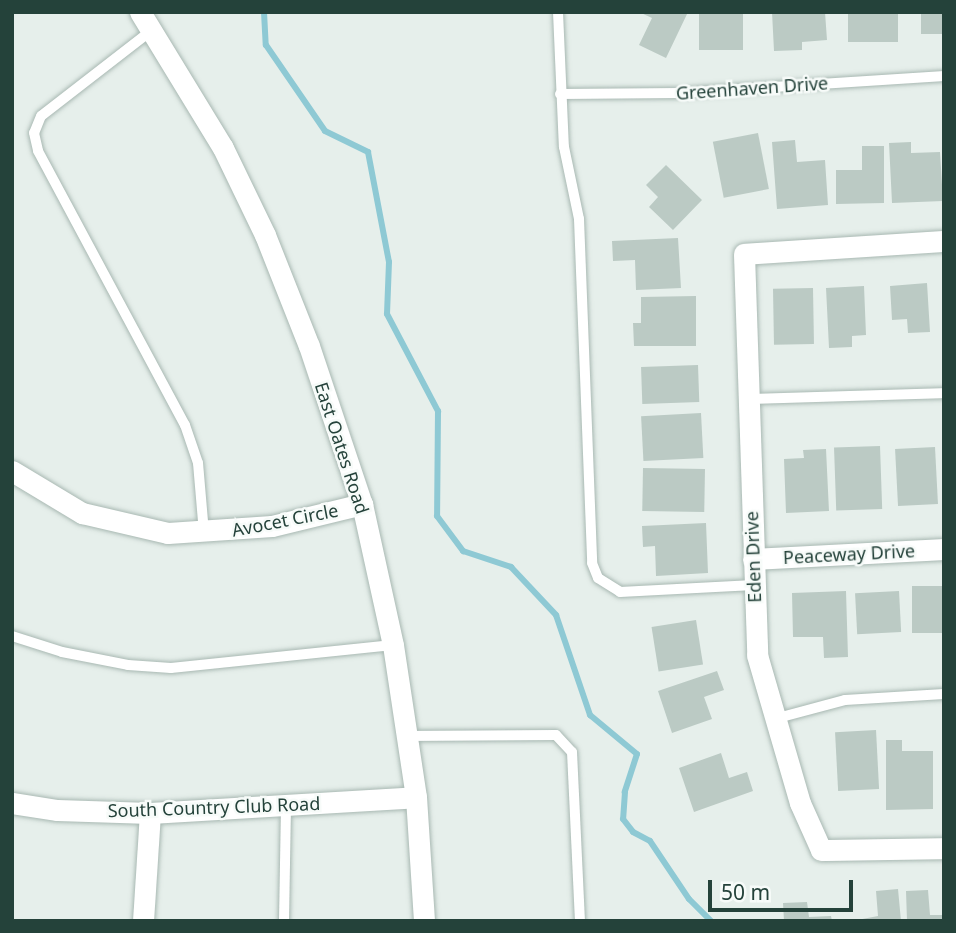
<!DOCTYPE html>
<html>
<head>
<meta charset="utf-8">
<style>
  body { margin:0 }
  #map { position:relative; width:956px; height:933px; overflow:hidden; background:#e6efeb; font-family:"Noto Sans",sans-serif }
  div>[style] { position:absolute }
  [style*='--x'] { left:calc(var(--x)*1px); top:calc(var(--y)*1px); width:calc(var(--w)*1px); rotate:calc(var(--a)*1deg) }
  .stream>* { height:6px; margin:-3px; padding:0 3px; transform-origin:3px; border-radius:3px; background:#8ec9d4 }
  .building>* { inset:0; background:#bbcac4; transform-origin:0 0 }
  .roads { filter:drop-shadow(0 0 2px #a8b8b2) drop-shadow(0 0 2px #a8b8b2) }
  .service>* { height:10px; margin:-5px; padding:0 5px; transform-origin:5px; border-radius:5px; background:#fff }
  .minor>* { height:21px; margin:-10.5px; padding:0 10.5px; transform-origin:10.5px; border-radius:10.5px; background:#fff }
  .tertiary>* { height:21px; margin:-10.5px; padding:0 10.5px; transform-origin:10.5px; border-radius:10.5px; background:#fff }
  span { translate:-50% -50%; white-space:nowrap; text-align:center; line-height:1.15; -webkit-text-stroke:5px #f7fbf9; paint-order:stroke }
  .street-label { font-size:18px; color:#24423a }
  .frame { position:absolute; inset:0; border:14px solid #24423a; pointer-events:none }
  .scale { position:absolute; left:708px; top:880px; width:145px; height:32px; box-sizing:border-box; border:4px solid #24423a; border-top:0; padding-left:9px; font-size:21px; line-height:24px; white-space:nowrap; color:#24423a; -webkit-text-stroke:5px #f7fbf9; paint-order:stroke }
</style>
</head>
<body>
<div id="map">
  <div class="stream">
    <i style="--x:264;--y:12;--w:33;--a:87"></i>
    <i style="--x:266;--y:45;--w:104;--a:55.5"></i>
    <i style="--x:325;--y:131;--w:48;--a:26"></i>
    <i style="--x:368;--y:152;--w:112;--a:79.2"></i>
    <i style="--x:389;--y:262;--w:52;--a:92.2"></i>
    <i style="--x:387;--y:314;--w:110;--a:62.3"></i>
    <i style="--x:438;--y:411;--w:105;--a:90.5"></i>
    <i style="--x:437;--y:516;--w:44;--a:53.4"></i>
    <i style="--x:463;--y:551;--w:51;--a:18.4"></i>
    <i style="--x:511;--y:567;--w:66;--a:46.8"></i>
    <i style="--x:556;--y:615;--w:106;--a:71.2"></i>
    <i style="--x:590;--y:715;--w:61;--a:39.7"></i>
    <i style="--x:637;--y:754;--w:40;--a:108"></i>
    <i style="--x:625;--y:792;--w:27;--a:94"></i>
    <i style="--x:623;--y:819;--w:16;--a:52"></i>
    <i style="--x:633;--y:832;--w:19;--a:28"></i>
    <i style="--x:650;--y:841;--w:70;--a:56.1"></i>
    <i style="--x:689;--y:899;--w:31;--a:45"></i>
  </div>
  <div class="building">
    <i style="clip-path:polygon(639px 12px,688px 12px,666px 58px,639px 45px,652px 18px)"></i>
    <i style="left:699px;top:12px;width:44px;height:38px"></i>
    <i style="clip-path:polygon(772px 12px,825px 12px,827px 40px,802px 42px,802px 50px,774px 51px)"></i>
    <i style="left:848px;top:12px;width:50px;height:30px"></i>
    <i style="left:921px;top:12px;width:23px;height:22px"></i>
    <i style="left:758px;top:133px;width:57px;height:46px;rotate:79deg"></i>
    <i style="clip-path:polygon(795px 140px,797px 162px,825px 160px,828px 205px,777px 209px,772px 142px)"></i>
    <i style="clip-path:polygon(911px 142px,911px 153px,940px 152px,943px 201px,892px 203px,889px 143px)"></i>
    <i style="clip-path:polygon(862px 146px,884px 146px,884px 203px,836px 204px,836px 170px,862px 170px)"></i>
    <i style="clip-path:polygon(666px 165px,702px 200px,673px 230px,649px 207px,658px 197px,646px 185px)"></i>
    <i style="clip-path:polygon(678px 238px,681px 288px,636px 290px,635px 260px,613px 261px,612px 241px)"></i>
    <i style="clip-path:polygon(927px 283px,930px 332px,908px 333px,907px 319px,892px 320px,890px 286px)"></i>
    <i style="clip-path:polygon(864px 286px,866px 335px,852px 336px,852px 347px,829px 348px,826px 288px)"></i>
    <i style="left:813px;top:288px;width:56px;height:40px;rotate:89deg"></i>
    <i style="clip-path:polygon(696px 296px,696px 346px,634px 346px,633px 323px,641px 323px,641px 297px)"></i>
    <i style="left:698px;top:365px;width:37px;height:57px;rotate:88deg"></i>
    <i style="left:701px;top:413px;width:45px;height:60px;rotate:87deg"></i>
    <i style="left:880px;top:446px;width:63px;height:46px;rotate:88deg"></i>
    <i style="left:935px;top:447px;width:57px;height:40px;rotate:87deg"></i>
    <i style="clip-path:polygon(826px 449px,829px 511px,786px 513px,784px 459px,804px 458px,803px 450px)"></i>
    <i style="left:643px;top:468px;width:62px;height:43px;rotate:1deg"></i>
    <i style="clip-path:polygon(706px 523px,708px 573px,656px 576px,655px 546px,643px 547px,642px 526px)"></i>
    <i style="left:944px;top:586px;width:47px;height:32px;rotate:90deg"></i>
    <i style="clip-path:polygon(846px 591px,848px 657px,824px 658px,823px 637px,793px 637px,792px 593px)"></i>
    <i style="left:899px;top:591px;width:41px;height:44px;rotate:87deg"></i>
    <i style="left:696px;top:620px;width:45px;height:45px;rotate:81deg"></i>
    <i style="clip-path:polygon(717px 671px,724px 690px,704px 697px,712px 719px,672px 733px,658px 691px)"></i>
    <i style="left:876px;top:730px;width:59px;height:41px;rotate:87deg"></i>
    <i style="clip-path:polygon(886px 740px,902px 740px,902px 751px,933px 751px,933px 809px,886px 810px)"></i>
    <i style="clip-path:polygon(721px 753px,729px 778px,747px 772px,753px 791px,694px 812px,679px 768px)"></i>
    <i style="clip-path:polygon(898px 889px,901px 921px,852px 921px,878px 916px,876px 891px)"></i>
    <i style="clip-path:polygon(928px 890px,930px 915px,944px 915px,944px 921px,907px 921px,906px 891px)"></i>
    <i style="clip-path:polygon(807px 902px,809px 917px,831px 916px,832px 921px,784px 921px,783px 903px)"></i>
  </div>
  <div class="roads">
    <div class="service">
      <i style="--x:558;--y:12;--w:135;--a:87.5"></i>
      <i style="--x:564;--y:147;--w:74;--a:78.2"></i>
      <i style="--x:579;--y:219;--w:344;--a:87.8"></i>
      <i style="--x:592;--y:563;--w:16;--a:68"></i>
      <i style="--x:598;--y:578;--w:26;--a:32"></i>
      <i style="--x:620;--y:592;--w:134;--a:-3"></i>
      <i style="--x:152;--y:30;--w:140;--a:142.2"></i>
      <i style="--x:41;--y:116;--w:18;--a:112"></i>
      <i style="--x:34;--y:133;--w:18;--a:77"></i>
      <i style="--x:38;--y:151;--w:311;--a:61.8"></i>
      <i style="--x:185;--y:425;--w:40;--a:71.1"></i>
      <i style="--x:198;--y:463;--w:70;--a:85.1"></i>
      <i style="--x:560;--y:94;--w:120;--a:-0.5"></i>
      <i style="--x:680;--y:93;--w:265;--a:-3.7"></i>
      <i style="--x:747;--y:399;--w:197;--a:-1.7"></i>
      <i style="--x:12;--y:636;--w:52;--a:17.7"></i>
      <i style="--x:62;--y:652;--w:67;--a:11.1"></i>
      <i style="--x:128;--y:665;--w:43;--a:4"></i>
      <i style="--x:171;--y:668;--w:223;--a:-5.9"></i>
      <i style="--x:774;--y:719;--w:73;--a:-15"></i>
      <i style="--x:845;--y:700;--w:99;--a:-3.5"></i>
      <i style="--x:404;--y:736;--w:152;--a:-0.4"></i>
      <i style="--x:556;--y:735;--w:23;--a:47"></i>
      <i style="--x:572;--y:752;--w:169;--a:87.3"></i>
      <i style="--x:284;--y:921;--w:115;--a:-89"></i>
    </div>
    <div class="minor">
      <i style="--x:944;--y:241;--w:200;--a:176.3"></i>
      <i style="--x:744;--y:254;--w:401;--a:88.1"></i>
      <i style="--x:757;--y:655;--w:154;--a:73.8"></i>
      <i style="--x:800;--y:803;--w:51;--a:65.9"></i>
      <i style="--x:821;--y:850;--w:123;--a:-0.9"></i>
      <i style="--x:12;--y:471;--w:82;--a:31"></i>
      <i style="--x:82;--y:513;--w:88;--a:13.1"></i>
      <i style="--x:168;--y:533;--w:104;--a:-3.9"></i>
      <i style="--x:272;--y:526;--w:93;--a:-13.7"></i>
      <i style="--x:753;--y:559;--w:191;--a:-3"></i>
      <i style="--x:12;--y:803;--w:46;--a:8.8"></i>
      <i style="--x:57;--y:810;--w:93;--a:1.8"></i>
      <i style="--x:150;--y:813;--w:266;--a:-3.4"></i>
      <i style="--x:143;--y:921;--w:108;--a:-86.3"></i>
    </div>
    <div class="tertiary">
      <i style="--x:140;--y:12;--w:159;--a:58.6"></i>
      <i style="--x:223;--y:148;--w:97;--a:64.2"></i>
      <i style="--x:265;--y:235;--w:119;--a:68.4"></i>
      <i style="--x:309;--y:346;--w:167;--a:71.5"></i>
      <i style="--x:362;--y:504;--w:144;--a:77.6"></i>
      <i style="--x:393;--y:645;--w:154;--a:81.4"></i>
      <i style="--x:416;--y:797;--w:124;--a:86.3"></i>
    </div>
  </div>
  <div class="street-label">
    <span style="left:752px;top:88px;rotate:-4deg">Greenhaven Drive</span>
    <span style="left:342px;top:448px;rotate:72deg">East Oates Road</span>
    <span style="left:285px;top:520px;rotate:-11deg">Avocet Circle</span>
    <span style="left:849px;top:554px;rotate:-3deg">Peaceway Drive</span>
    <span style="left:753px;top:557px;rotate:-92deg">Eden Drive</span>
    <span style="left:214px;top:807px;rotate:-2deg">South Country Club Road</span>
  </div>
  <div class="frame"></div>
  <div class="scale">50 m</div>
</div>
</body>
</html>
